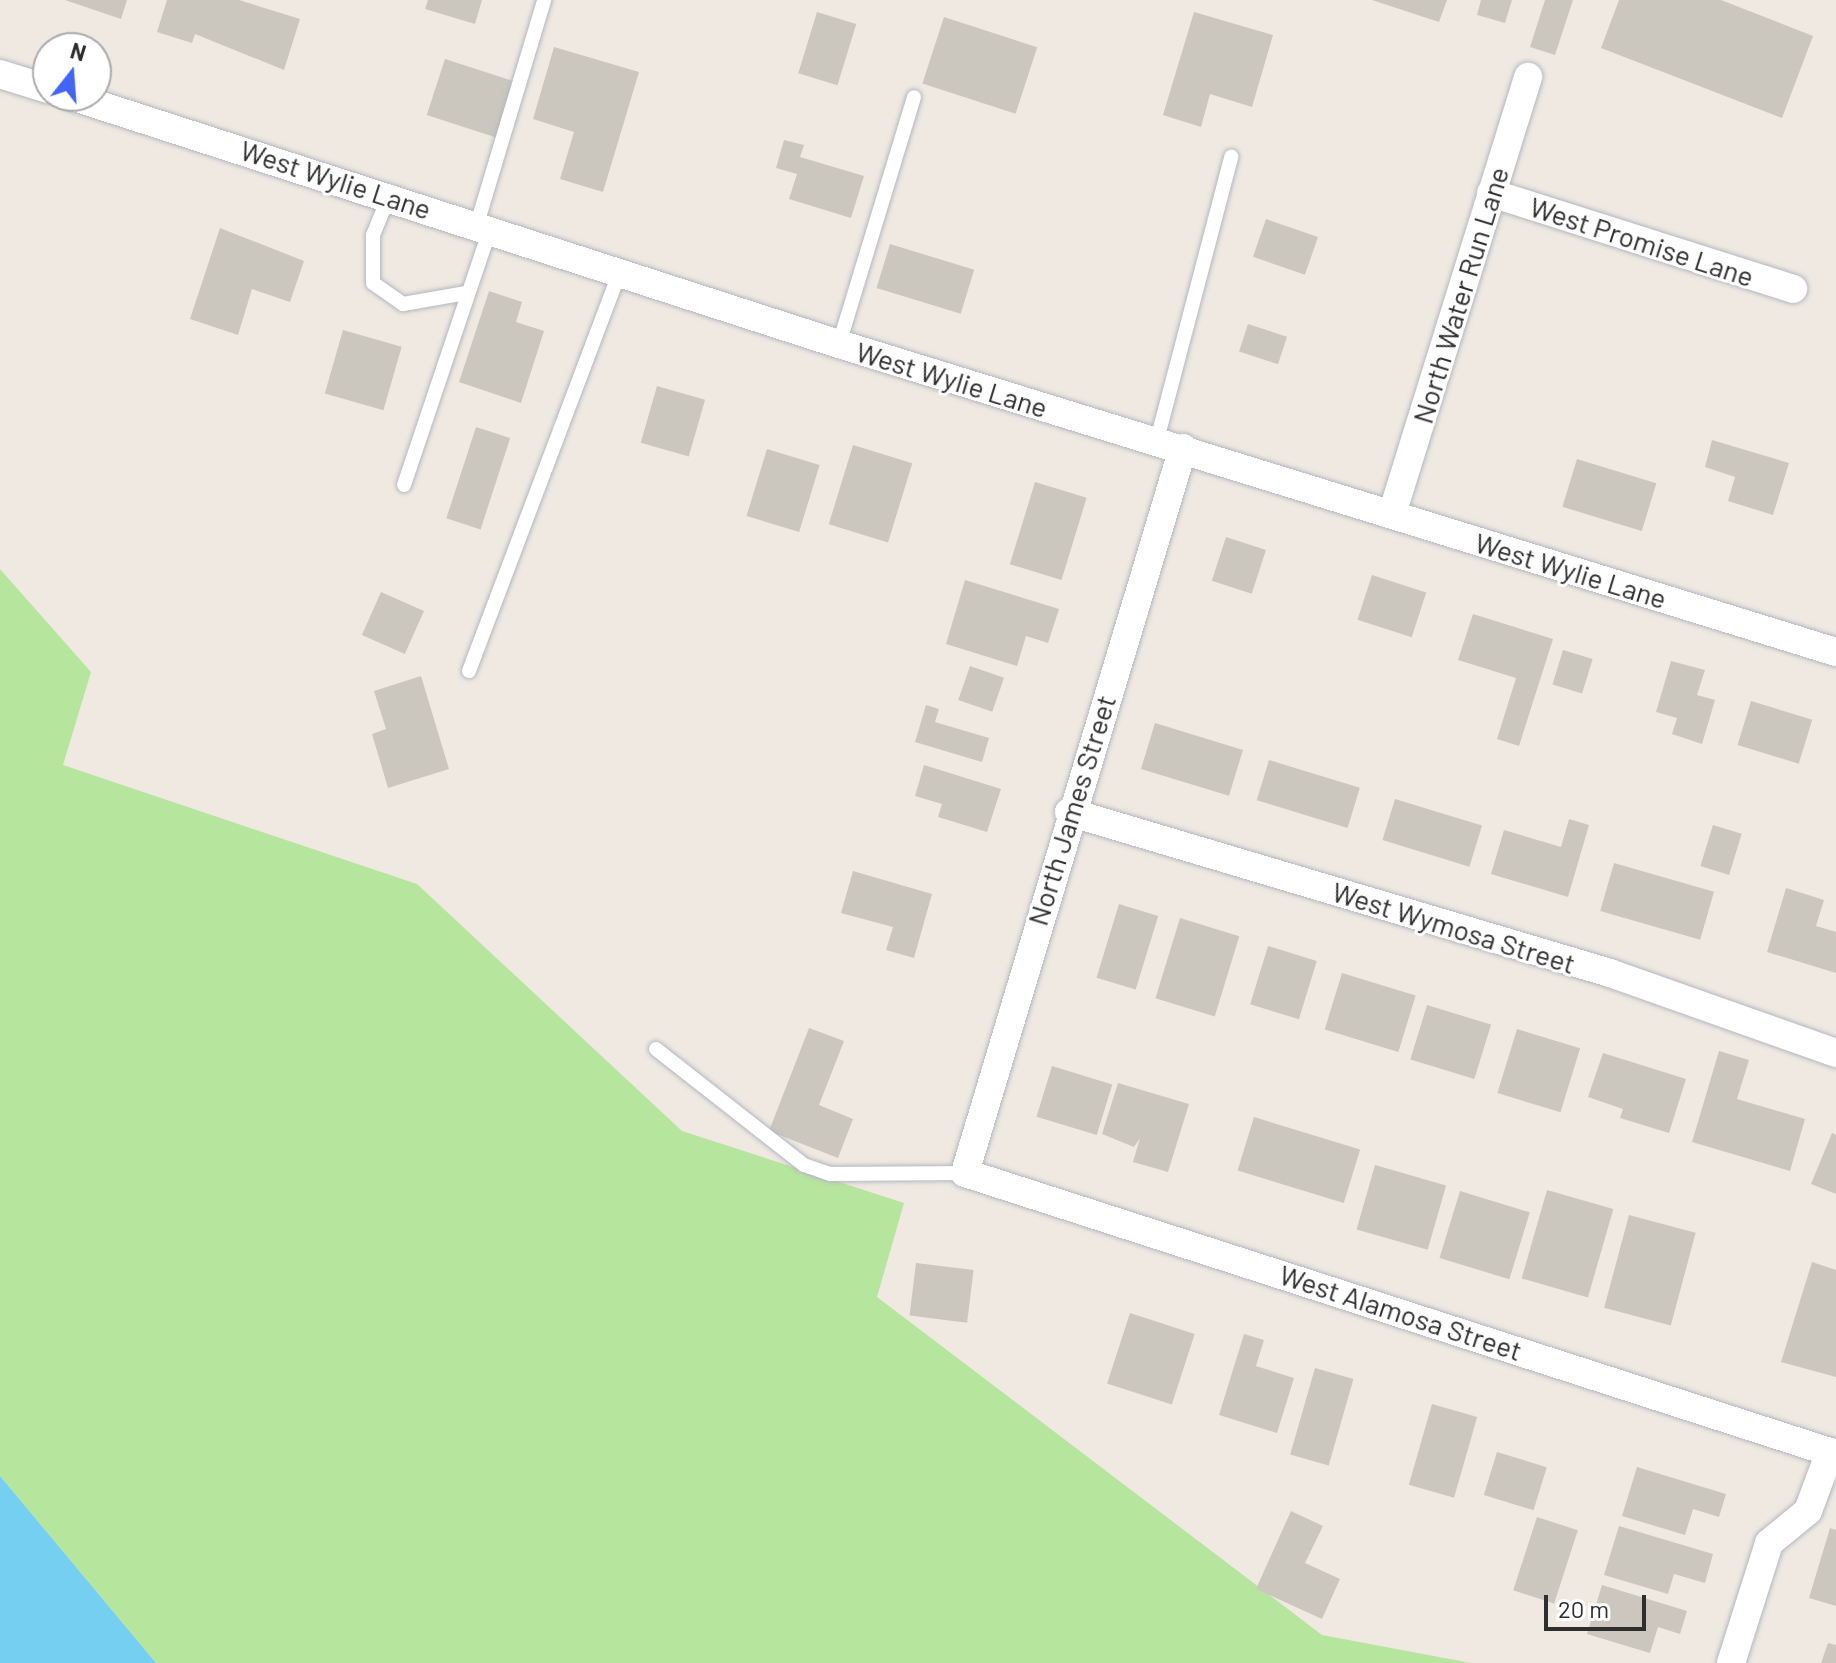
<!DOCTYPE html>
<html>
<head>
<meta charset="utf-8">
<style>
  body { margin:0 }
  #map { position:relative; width:1836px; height:1663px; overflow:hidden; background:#efe9e1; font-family:Barlow,sans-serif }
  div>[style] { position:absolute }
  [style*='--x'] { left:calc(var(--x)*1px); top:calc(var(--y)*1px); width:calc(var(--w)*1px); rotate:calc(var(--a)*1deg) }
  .green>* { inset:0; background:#b6e59e }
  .water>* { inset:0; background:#75cff0 }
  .building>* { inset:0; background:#cbc7bf; transform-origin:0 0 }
  .roads { filter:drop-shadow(0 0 2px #b4b7c1) drop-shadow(0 0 2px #b4b7c1) }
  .lane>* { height:14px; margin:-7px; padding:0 7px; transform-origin:7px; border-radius:7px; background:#fff }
  .street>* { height:28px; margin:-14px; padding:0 14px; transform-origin:14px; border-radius:14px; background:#fff }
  span { translate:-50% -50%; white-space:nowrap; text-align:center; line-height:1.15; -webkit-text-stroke:6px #fff; paint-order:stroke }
  .street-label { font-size:28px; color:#2e2e2e }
  .north { position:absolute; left:32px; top:32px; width:80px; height:80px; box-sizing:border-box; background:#fff; border:2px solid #ababab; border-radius:50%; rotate:17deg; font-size:22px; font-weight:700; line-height:32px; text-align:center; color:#2e2e2e }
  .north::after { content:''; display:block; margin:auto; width:28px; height:36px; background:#4264fb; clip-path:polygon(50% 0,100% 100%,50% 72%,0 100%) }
  .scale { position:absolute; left:1544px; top:1595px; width:102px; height:36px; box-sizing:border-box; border:4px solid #2e2e2e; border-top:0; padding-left:10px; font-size:24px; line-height:28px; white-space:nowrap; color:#2e2e2e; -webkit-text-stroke:6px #fff; paint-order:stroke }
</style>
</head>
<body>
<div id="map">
  <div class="green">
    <i style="clip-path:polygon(0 569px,91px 672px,63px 765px,417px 884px,682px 1131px,904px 1203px,877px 1297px,1322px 1635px,1471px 1663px,156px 1663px,0 1476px)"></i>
  </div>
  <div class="water">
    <i style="clip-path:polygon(0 1476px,156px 1663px,0 1663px)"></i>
  </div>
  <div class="building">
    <i style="clip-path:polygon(65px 0,127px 0,121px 19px)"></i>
    <i style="clip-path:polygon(167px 0,239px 0,300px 19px,284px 70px,195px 34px,192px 43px,157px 32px)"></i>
    <i style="clip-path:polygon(428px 0,482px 0,475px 24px,425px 9px)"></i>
    <i style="clip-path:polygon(1372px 0,1447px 0,1439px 22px)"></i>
    <i style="clip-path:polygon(1481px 0,1512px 0,1505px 23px,1477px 15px)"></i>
    <i style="clip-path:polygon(1545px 0,1573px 0,1555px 55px,1530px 47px)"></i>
    <i style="clip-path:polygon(1619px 0,1721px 0,1813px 36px,1782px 118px,1601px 48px)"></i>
    <i style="left:817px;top:12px;width:41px;height:64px;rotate:17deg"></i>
    <i style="clip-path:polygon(1194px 12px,1273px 35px,1252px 107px,1210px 94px,1201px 127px,1163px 115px)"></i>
    <i style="left:944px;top:17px;width:98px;height:70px;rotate:18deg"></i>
    <i style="clip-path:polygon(554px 47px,639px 72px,603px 192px,560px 179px,574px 132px,533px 119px)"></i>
    <i style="left:445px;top:59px;width:72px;height:59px;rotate:18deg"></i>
    <i style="clip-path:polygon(784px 140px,804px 145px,800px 157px,864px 176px,851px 218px,789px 199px,797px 174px,776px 168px)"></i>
    <i style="left:1266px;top:219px;width:55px;height:40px;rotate:19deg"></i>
    <i style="clip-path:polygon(220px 228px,304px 261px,290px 302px,252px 289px,238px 335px,190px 319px)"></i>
    <i style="left:890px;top:244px;width:88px;height:46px;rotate:17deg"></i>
    <i style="clip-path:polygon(489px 291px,522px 302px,516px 322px,544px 331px,521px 403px,459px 382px)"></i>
    <i style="left:1248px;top:324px;width:41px;height:29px;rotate:18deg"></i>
    <i style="left:343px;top:330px;width:61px;height:66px;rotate:16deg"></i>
    <i style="left:657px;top:386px;width:50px;height:59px;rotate:16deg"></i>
    <i style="left:476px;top:427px;width:36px;height:96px;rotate:18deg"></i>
    <i style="clip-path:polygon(1712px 440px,1789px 463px,1773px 515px,1728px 501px,1735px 477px,1705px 467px)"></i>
    <i style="left:853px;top:445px;width:62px;height:83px;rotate:17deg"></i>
    <i style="left:767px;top:449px;width:55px;height:70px;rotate:17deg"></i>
    <i style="left:1577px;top:459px;width:83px;height:50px;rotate:17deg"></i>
    <i style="left:1035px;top:482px;width:54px;height:86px;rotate:17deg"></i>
    <i style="left:1226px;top:537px;width:42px;height:46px;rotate:18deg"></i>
    <i style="left:1372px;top:575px;width:57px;height:47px;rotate:18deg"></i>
    <i style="clip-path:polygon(965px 580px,1059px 609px,1048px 643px,1026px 636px,1017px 666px,946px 644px)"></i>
    <i style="left:381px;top:592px;width:47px;height:47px;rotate:24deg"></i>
    <i style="clip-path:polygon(1473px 614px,1553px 639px,1519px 746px,1497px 739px,1516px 678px,1458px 660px)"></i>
    <i style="left:1563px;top:650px;width:31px;height:36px;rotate:17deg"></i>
    <i style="clip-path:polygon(1671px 661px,1705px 670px,1697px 695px,1715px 700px,1702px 744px,1672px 734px,1677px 718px,1656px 712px)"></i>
    <i style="left:970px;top:666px;width:36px;height:36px;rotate:19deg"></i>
    <i style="clip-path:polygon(421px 676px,449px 769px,388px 788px,372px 734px,386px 729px,374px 691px)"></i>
    <i style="left:1751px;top:701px;width:64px;height:46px;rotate:17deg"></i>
    <i style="clip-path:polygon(926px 705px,939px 709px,935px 722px,989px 738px,982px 762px,915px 742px)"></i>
    <i style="left:1155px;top:723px;width:92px;height:48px;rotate:17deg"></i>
    <i style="left:1269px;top:760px;width:95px;height:42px;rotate:17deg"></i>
    <i style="clip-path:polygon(924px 765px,1001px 789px,987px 832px,938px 817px,942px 804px,915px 796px)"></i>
    <i style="left:1395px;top:799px;width:91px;height:43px;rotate:17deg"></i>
    <i style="clip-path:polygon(1569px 819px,1589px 825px,1568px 897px,1491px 874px,1504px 830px,1561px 847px)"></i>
    <i style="left:1713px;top:825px;width:30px;height:43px;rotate:17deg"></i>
    <i style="left:1614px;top:863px;width:104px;height:50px;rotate:16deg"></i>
    <i style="clip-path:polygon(853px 871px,932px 894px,914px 958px,886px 950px,893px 927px,841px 913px)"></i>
    <i style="clip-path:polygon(1786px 888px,1824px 900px,1816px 926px,1836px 932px,1836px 973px,1767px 952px)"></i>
    <i style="left:1119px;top:904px;width:41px;height:77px;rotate:17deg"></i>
    <i style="left:1180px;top:918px;width:62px;height:84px;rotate:17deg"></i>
    <i style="left:1268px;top:946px;width:51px;height:61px;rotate:17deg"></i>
    <i style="left:1342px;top:973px;width:77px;height:59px;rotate:17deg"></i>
    <i style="left:1427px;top:1005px;width:67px;height:57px;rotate:17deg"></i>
    <i style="clip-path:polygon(809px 1028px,844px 1041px,819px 1105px,853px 1119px,838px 1158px,769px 1131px)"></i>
    <i style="left:1517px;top:1029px;width:66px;height:67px;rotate:17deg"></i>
    <i style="clip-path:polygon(1719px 1051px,1749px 1060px,1737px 1099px,1805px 1119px,1790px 1171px,1692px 1142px)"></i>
    <i style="clip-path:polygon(1603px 1053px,1686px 1079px,1669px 1133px,1620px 1118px,1623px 1109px,1588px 1097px)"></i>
    <i style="left:1052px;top:1066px;width:63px;height:53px;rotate:17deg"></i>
    <i style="clip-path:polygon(1118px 1083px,1189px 1104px,1168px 1172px,1133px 1162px,1140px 1138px,1134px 1147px,1102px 1134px)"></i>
    <i style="left:1254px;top:1117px;width:111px;height:56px;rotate:17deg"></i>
    <i style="clip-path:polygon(1832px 1133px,1836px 1135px,1836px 1194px,1811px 1184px)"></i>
    <i style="left:1375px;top:1165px;width:74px;height:67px;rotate:16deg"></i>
    <i style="left:1547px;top:1190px;width:69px;height:92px;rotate:16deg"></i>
    <i style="left:1460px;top:1191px;width:73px;height:70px;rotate:17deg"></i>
    <i style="left:1629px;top:1215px;width:69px;height:96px;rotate:15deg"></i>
    <i style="clip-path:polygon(1812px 1262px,1836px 1270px,1836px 1377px,1781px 1362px)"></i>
    <i style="left:916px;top:1263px;width:58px;height:53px;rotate:7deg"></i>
    <i style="left:1130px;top:1313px;width:68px;height:74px;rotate:18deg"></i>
    <i style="clip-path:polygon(1244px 1334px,1264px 1340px,1256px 1366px,1294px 1378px,1277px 1433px,1219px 1415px)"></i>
    <i style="left:1315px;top:1368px;width:40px;height:90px;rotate:16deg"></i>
    <i style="left:1432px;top:1404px;width:47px;height:84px;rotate:16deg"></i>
    <i style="left:1497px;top:1452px;width:52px;height:45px;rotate:17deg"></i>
    <i style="clip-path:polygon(1637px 1467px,1726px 1494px,1719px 1517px,1693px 1509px,1685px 1535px,1622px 1516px)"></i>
    <i style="clip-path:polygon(1291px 1511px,1323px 1526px,1305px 1563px,1340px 1579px,1322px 1619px,1256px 1589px)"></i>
    <i style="left:1537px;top:1517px;width:43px;height:77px;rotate:18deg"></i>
    <i style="clip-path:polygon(1619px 1526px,1713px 1554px,1705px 1583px,1674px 1574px,1668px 1594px,1604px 1575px)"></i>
    <i style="clip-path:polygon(1830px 1528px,1836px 1530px,1836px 1606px,1809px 1598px)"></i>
    <i style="clip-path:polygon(1602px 1585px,1687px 1611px,1680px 1634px,1658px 1627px,1650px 1653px,1587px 1634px)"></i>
    <i style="clip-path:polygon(1828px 1643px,1836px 1645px,1836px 1663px,1821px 1663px)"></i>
  </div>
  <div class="roads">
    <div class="lane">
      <i style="--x:389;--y:196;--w:42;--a:112.3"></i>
      <i style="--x:373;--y:235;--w:48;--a:90"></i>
      <i style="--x:373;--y:283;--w:37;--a:35"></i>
      <i style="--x:403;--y:304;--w:64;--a:-9.9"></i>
      <i style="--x:477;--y:224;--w:234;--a:-73.3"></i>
      <i style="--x:839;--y:344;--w:258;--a:-73.1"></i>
      <i style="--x:1157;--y:440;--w:293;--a:-75.3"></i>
      <i style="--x:404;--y:485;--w:270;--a:-71.4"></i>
      <i style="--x:469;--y:671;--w:427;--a:-69.3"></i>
      <i style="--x:656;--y:1049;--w:188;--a:38.1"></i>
      <i style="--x:804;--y:1165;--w:28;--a:19"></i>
      <i style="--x:830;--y:1174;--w:135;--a:-0.4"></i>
    </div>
    <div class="street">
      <i style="--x:0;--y:74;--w:50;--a:17.4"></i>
      <i style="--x:71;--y:96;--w:807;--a:17.9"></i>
      <i style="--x:839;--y:344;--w:1043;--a:17.17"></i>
      <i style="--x:1491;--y:193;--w:317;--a:17.6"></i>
      <i style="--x:1183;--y:448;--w:757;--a:106.74"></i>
      <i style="--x:965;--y:1173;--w:915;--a:17.88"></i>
      <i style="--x:1392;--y:514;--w:458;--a:-72.7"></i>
      <i style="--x:1069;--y:812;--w:564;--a:16.57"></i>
      <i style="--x:1610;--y:973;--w:240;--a:19.5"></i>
      <i style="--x:1731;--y:1663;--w:126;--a:-72.4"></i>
      <i style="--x:1769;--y:1543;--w:50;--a:-39.4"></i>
      <i style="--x:1808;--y:1511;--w:63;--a:-69.6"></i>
    </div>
  </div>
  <div class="street-label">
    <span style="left:336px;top:179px;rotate:18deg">West Wylie Lane</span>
    <span style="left:1642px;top:241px;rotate:18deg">West Promise Lane</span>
    <span style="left:1460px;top:295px;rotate:-73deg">North Water Run Lane</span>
    <span style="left:952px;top:379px;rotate:17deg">West Wylie Lane</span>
    <span style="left:1571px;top:570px;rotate:17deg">West Wylie Lane</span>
    <span style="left:1071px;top:810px;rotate:-73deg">North James Street</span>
    <span style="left:1454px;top:927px;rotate:17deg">West Wymosa Street</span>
    <span style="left:1401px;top:1312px;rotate:18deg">West Alamosa Street</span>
  </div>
  <div class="north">N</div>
  <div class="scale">20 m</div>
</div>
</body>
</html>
